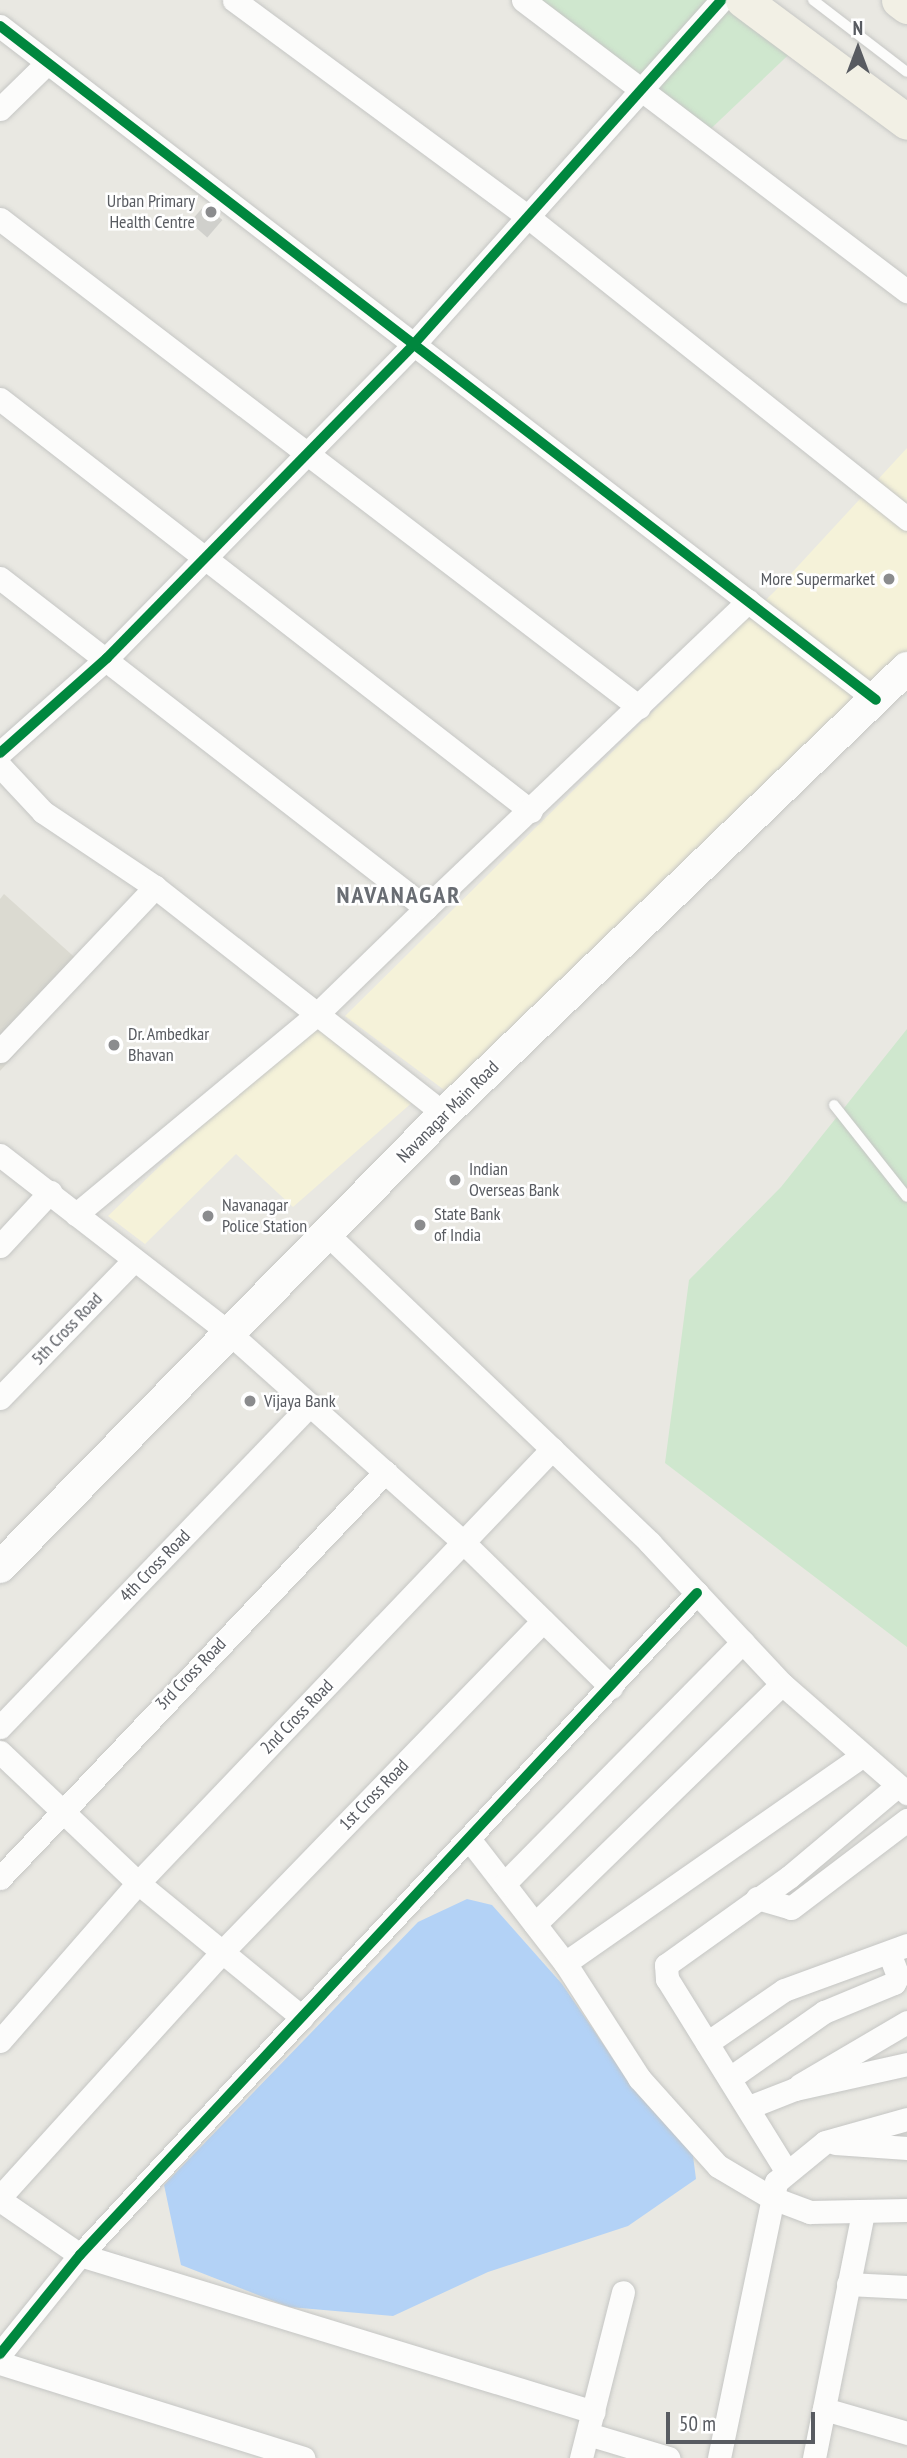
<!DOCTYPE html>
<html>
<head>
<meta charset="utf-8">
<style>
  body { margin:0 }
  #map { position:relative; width:907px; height:2458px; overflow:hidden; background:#e9e8e2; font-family:"PT Sans Narrow",sans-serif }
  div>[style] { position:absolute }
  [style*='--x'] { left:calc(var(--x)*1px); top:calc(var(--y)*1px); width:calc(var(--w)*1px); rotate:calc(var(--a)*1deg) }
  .commercial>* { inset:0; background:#f5f2d9 }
  .education>* { inset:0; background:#dbdad1 }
  .green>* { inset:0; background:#cfe7ce }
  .water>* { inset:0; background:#b3d2f6 }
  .building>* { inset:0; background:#d0d0cc; transform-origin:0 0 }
  .roads { filter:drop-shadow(0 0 2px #c5c6c4) drop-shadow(0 0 2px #c5c6c4) }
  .lane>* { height:10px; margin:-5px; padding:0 5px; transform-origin:5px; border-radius:5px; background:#fcfcfb }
  .street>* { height:23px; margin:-11.5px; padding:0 11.5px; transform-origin:11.5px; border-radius:11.5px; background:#fcfcfb }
  .secondary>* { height:32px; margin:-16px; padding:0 16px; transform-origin:16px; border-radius:16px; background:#fcfcfb }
  .primary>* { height:35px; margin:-17.5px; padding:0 17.5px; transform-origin:17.5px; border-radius:17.5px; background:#f2f0e5 }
  .cycleway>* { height:10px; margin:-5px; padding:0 5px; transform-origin:5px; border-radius:5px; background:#00873e }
  .dots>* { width:19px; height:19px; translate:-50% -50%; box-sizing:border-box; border:4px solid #fff; border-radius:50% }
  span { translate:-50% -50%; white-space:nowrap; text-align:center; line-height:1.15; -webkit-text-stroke:5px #fff; paint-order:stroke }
  .poi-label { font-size:18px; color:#585b61 }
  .right { translate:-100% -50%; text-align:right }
  .left { translate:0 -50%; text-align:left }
  .street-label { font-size:18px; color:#585b61 }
  .district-label { font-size:24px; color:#696d73; font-weight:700; letter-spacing:2px }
  .north { position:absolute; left:823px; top:14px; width:70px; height:70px; -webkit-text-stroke:5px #fff; paint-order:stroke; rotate:0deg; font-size:19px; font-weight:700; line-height:28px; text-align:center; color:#585b61 }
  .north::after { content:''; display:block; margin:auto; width:24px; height:32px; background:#585b61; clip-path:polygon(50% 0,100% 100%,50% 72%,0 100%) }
  .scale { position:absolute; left:666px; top:2412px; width:149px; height:32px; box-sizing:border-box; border:4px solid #585b61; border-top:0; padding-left:9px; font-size:21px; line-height:24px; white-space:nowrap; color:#585b61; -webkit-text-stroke:5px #fff; paint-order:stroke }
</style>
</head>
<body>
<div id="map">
  <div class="commercial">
    <i style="clip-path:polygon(907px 448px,907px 658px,459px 1101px,345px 1016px,775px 591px)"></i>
    <i style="clip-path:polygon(317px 1014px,415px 1100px,293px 1207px,236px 1154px,145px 1244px,108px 1216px)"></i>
  </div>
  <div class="education">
    <i style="clip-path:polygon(4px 894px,90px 971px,0 1071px,0 899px)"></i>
  </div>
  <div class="green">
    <i style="clip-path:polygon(523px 0,737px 0,801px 43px,700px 139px)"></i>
    <i style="clip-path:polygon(907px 1029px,907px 1647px,665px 1463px,689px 1280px,781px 1187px)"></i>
  </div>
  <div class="water">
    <i style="clip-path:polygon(467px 1899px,492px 1905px,562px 1984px,627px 2079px,692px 2148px,696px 2179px,628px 2226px,488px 2272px,393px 2316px,289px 2307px,181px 2265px,164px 2185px,418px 1922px)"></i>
  </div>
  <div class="building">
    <i style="left:205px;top:205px;width:23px;height:23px;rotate:41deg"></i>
  </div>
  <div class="roads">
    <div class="lane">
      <i style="--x:813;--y:0;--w:118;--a:37.5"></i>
      <i style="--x:834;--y:1105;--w:117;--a:51.6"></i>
    </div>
    <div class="street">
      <i style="--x:234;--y:0;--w:365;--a:36.4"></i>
      <i style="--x:528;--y:217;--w:485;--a:38.5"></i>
      <i style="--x:523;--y:0;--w:482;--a:37.2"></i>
      <i style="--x:0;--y:26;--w:1105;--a:37.57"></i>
      <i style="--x:0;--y:109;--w:64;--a:-44.4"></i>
      <i style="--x:0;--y:219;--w:804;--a:37.37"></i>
      <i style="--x:0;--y:399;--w:672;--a:37.81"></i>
      <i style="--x:0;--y:578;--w:539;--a:37.76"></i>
      <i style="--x:426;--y:908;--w:153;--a:135.8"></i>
      <i style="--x:316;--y:1015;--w:312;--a:140.3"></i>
      <i style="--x:0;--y:753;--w:143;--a:-41.6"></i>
      <i style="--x:107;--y:658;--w:438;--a:-45.6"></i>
      <i style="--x:413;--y:345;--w:462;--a:-48.2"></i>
      <i style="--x:0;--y:766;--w:63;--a:46.9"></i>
      <i style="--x:43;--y:812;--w:135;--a:33.8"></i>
      <i style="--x:155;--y:887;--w:367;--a:38.1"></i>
      <i style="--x:426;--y:908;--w:445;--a:-43.6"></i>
      <i style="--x:0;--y:1051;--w:226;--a:-46.6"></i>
      <i style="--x:0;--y:1155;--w:286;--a:37.8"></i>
      <i style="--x:226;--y:1330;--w:319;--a:41.8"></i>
      <i style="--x:464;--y:1543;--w:206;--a:44.4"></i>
      <i style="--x:327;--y:1234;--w:447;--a:43.7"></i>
      <i style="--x:650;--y:1543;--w:193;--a:46.9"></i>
      <i style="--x:782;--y:1684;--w:166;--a:41.1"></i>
      <i style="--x:0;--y:1246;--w:74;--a:-47.2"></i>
      <i style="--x:0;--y:1398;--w:192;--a:-45.8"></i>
      <i style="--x:0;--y:1727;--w:447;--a:-46.1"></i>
      <i style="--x:0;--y:1752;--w:190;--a:43.5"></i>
      <i style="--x:138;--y:1883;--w:212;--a:39.3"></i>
      <i style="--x:469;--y:1839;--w:157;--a:52.3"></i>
      <i style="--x:565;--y:1963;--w:137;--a:57.2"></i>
      <i style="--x:639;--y:2078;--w:118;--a:48.1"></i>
      <i style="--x:718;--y:2166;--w:61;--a:30.8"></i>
      <i style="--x:770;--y:2197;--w:43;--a:20.6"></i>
      <i style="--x:810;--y:2212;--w:97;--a:-1.2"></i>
      <i style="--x:0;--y:1878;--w:560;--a:-46.52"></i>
      <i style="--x:504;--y:1884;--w:340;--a:-45.4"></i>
      <i style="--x:757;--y:1898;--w:35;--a:16"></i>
      <i style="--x:791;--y:1908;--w:146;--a:-37.2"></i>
      <i style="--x:535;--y:1924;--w:344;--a:-44.2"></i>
      <i style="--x:565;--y:1963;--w:363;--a:-34.9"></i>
      <i style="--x:0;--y:2041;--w:210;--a:-48.9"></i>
      <i style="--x:138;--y:1883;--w:600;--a:-46.35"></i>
      <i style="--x:707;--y:2043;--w:93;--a:-34.5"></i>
      <i style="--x:784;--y:1990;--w:131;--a:-20.1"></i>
      <i style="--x:730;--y:2078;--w:115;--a:-35.1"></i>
      <i style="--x:824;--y:2012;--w:76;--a:-22.5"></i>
      <i style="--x:894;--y:1983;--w:8;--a:-60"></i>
      <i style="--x:898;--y:1976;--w:25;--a:-111"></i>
      <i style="--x:800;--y:2085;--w:124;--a:-30.5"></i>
      <i style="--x:749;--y:2107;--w:49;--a:-21.4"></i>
      <i style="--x:795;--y:2089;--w:115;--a:-12.6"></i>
      <i style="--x:835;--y:2143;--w:72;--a:4"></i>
      <i style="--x:785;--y:2169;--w:224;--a:-121.8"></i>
      <i style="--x:667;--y:1979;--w:14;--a:-94"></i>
      <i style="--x:666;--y:1965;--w:151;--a:-35.6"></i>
      <i style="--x:789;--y:1877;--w:141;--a:-40.1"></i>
      <i style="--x:0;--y:2197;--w:332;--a:-47.8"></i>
      <i style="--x:223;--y:1951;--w:460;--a:-45.9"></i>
      <i style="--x:0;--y:2200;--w:97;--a:34.5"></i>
      <i style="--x:80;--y:2255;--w:537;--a:16.99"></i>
      <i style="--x:848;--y:2284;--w:59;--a:2.9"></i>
      <i style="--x:0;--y:2354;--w:127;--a:-51.1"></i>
      <i style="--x:80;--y:2255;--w:905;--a:-47.02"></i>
      <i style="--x:0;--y:2363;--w:318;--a:17.4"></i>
      <i style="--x:824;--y:2409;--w:86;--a:16.1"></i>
      <i style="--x:588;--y:2434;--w:84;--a:16.7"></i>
      <i style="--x:581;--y:2458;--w:171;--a:-75.8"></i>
      <i style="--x:719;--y:2458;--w:282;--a:-78.3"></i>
      <i style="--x:776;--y:2182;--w:63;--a:-39.2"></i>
      <i style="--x:825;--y:2142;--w:85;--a:-15.7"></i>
      <i style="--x:814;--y:2458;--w:251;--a:-78.7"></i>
    </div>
    <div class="secondary">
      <i style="--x:0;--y:1567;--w:634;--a:-45.57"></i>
      <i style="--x:444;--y:1114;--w:643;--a:-43.93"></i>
    </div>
    <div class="primary">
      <i style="--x:743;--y:0;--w:204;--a:36.6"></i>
      <i style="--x:899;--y:0;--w:10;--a:37"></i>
    </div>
  </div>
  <div class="cycleway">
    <i style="--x:0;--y:26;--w:1105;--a:37.57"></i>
    <i style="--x:0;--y:753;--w:143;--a:-41.6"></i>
    <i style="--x:107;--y:658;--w:438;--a:-45.6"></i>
    <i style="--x:413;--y:345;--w:462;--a:-48.2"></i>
    <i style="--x:0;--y:2354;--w:127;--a:-51.1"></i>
    <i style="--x:80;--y:2255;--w:905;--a:-47.02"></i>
  </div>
  <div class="dots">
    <i style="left:211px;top:212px;background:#8b8c8e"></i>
    <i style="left:889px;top:579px;background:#8b8c8e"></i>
    <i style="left:114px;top:1045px;background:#8b8c8e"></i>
    <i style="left:455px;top:1180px;background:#8b8c8e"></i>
    <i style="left:208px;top:1216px;background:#8b8c8e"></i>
    <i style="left:420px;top:1225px;background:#8b8c8e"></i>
    <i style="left:250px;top:1401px;background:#8b8c8e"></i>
  </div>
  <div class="poi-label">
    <span class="right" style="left:195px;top:212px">Urban Primary<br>Health Centre</span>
    <span class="right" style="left:875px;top:579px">More Supermarket</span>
    <span class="left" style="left:128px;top:1045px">Dr. Ambedkar<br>Bhavan</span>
    <span class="left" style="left:469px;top:1180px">Indian<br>Overseas Bank</span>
    <span class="left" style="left:222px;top:1216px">Navanagar<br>Police Station</span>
    <span class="left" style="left:434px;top:1225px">State Bank<br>of India</span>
    <span class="left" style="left:264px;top:1401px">Vijaya Bank</span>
  </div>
  <div class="street-label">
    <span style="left:448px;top:1112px;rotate:-45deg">Navanagar Main Road</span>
    <span style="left:67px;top:1329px;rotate:-46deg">5th Cross Road</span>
    <span style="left:155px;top:1566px;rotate:-46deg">4th Cross Road</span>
    <span style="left:191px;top:1674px;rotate:-46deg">3rd Cross Road</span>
    <span style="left:297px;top:1717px;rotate:-46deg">2nd Cross Road</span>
    <span style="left:374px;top:1795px;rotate:-46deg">1st Cross Road</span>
  </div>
  <div class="district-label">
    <span style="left:399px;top:895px">NAVANAGAR</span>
  </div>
  <div class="north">N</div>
  <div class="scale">50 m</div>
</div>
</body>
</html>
